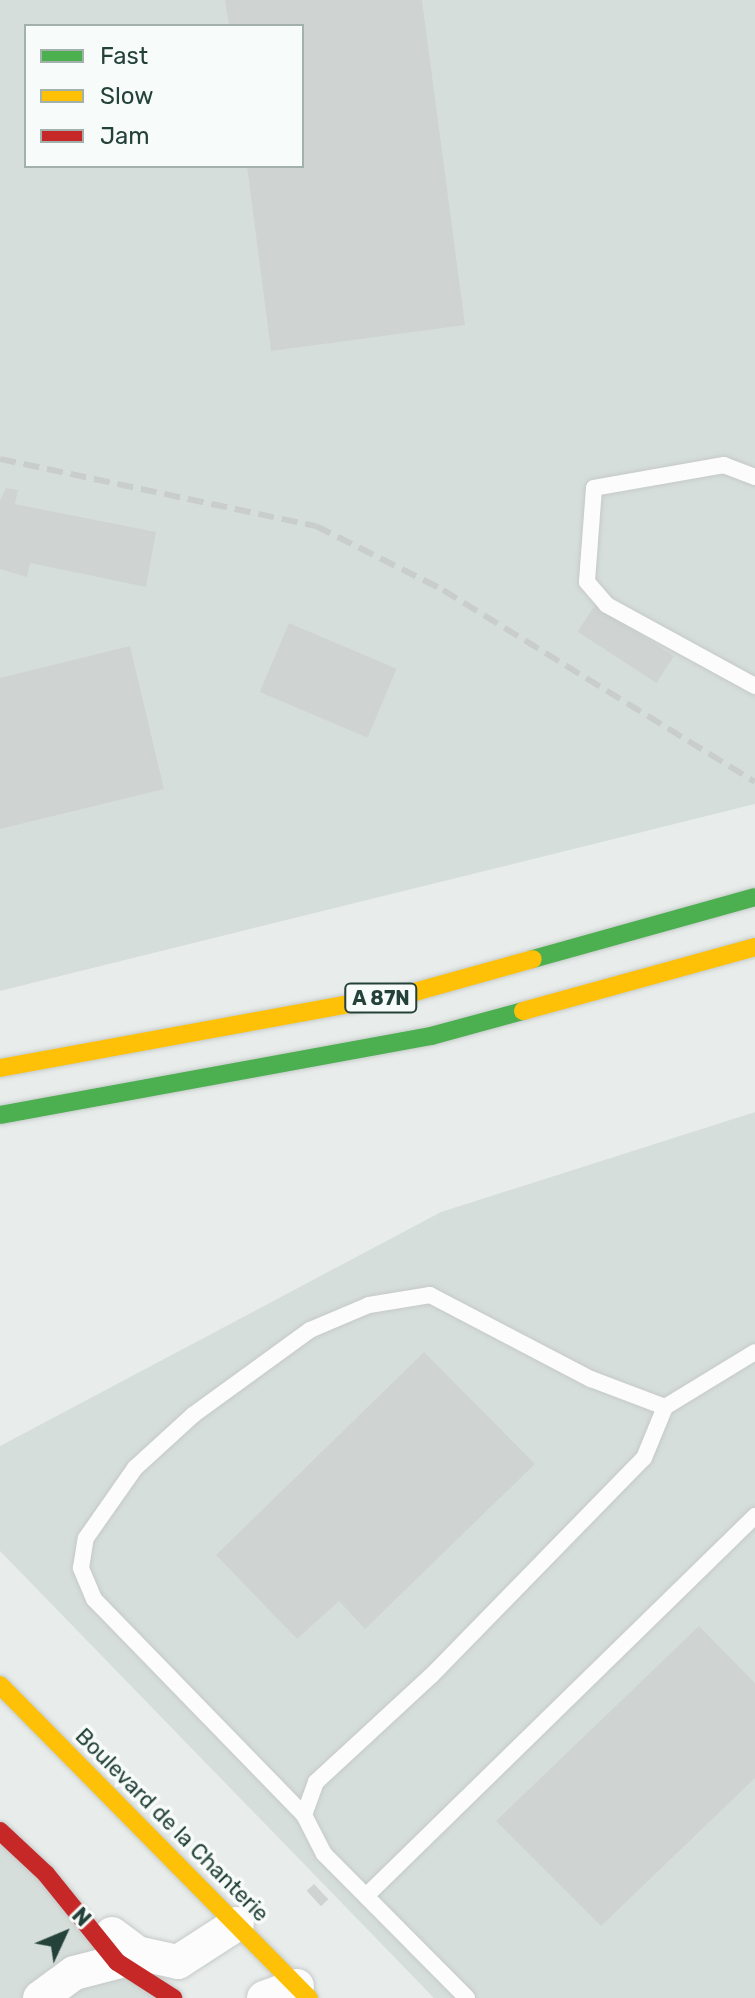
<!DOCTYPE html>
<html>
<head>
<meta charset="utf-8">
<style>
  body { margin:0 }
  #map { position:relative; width:755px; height:1998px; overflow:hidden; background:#e8edeb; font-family:Rubik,sans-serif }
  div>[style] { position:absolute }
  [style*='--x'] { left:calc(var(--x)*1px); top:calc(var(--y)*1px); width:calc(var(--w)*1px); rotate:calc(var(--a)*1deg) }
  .built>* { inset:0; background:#d6dedb }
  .building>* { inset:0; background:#cfd4d2; transform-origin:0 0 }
  .roads { filter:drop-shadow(0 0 2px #c5cac8) drop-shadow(0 0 2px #c5cac8) }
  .lane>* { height:16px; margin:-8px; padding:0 8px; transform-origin:8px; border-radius:8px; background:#fcfcfc }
  .street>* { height:34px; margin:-17px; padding:0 17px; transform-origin:17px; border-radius:17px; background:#fcfcfc }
  .fast>* { height:18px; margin:-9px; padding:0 9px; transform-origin:9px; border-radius:9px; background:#4caf50 }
  .slow>* { height:18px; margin:-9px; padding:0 9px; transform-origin:9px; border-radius:9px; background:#ffc107 }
  .jam>* { height:18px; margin:-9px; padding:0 9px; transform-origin:9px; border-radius:9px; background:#c62828 }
  .rail>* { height:6px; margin-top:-3px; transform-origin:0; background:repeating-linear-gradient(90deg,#c9cdcc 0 16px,transparent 0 24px) }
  span { translate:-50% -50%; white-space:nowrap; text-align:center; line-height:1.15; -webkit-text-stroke:7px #f7fbf9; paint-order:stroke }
  .shield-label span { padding:2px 6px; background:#f7fbf9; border:2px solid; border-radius:6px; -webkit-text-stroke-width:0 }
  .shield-label { font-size:20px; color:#24423a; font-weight:700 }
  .street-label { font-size:22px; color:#24423a }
  .legend { position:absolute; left:24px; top:24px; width:280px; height:144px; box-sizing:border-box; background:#f7fbf9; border:2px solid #a3b1ad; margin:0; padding:10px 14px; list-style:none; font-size:24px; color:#24423a }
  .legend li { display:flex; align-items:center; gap:16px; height:40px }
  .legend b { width:40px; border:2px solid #a3b1ad }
  .north { position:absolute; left:24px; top:1894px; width:80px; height:80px; -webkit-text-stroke:6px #f7fbf9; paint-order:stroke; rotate:46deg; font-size:22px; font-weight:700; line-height:32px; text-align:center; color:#24423a }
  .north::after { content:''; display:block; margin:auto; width:28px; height:36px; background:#24423a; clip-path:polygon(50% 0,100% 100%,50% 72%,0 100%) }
</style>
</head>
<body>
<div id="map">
  <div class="built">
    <i style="clip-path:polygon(evenodd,0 0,755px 0,755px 804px,0 991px,0 0,26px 26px,302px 26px,302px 166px,26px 166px,26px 26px)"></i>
    <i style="clip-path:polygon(755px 1112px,755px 1998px,434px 1998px,0 1551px,0 1446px,441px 1212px)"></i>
    <i style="clip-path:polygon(0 1843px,162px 1998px,0 1998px)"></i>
  </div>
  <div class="building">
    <i style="clip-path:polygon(225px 0,422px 0,465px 325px,271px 351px,247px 166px,302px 166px,302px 26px,229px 26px)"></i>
    <i style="clip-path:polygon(6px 488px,18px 490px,15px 504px,156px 532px,146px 587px,30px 563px,27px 577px,0 569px,0 501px)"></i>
    <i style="left:595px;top:605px;width:94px;height:32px;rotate:33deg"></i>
    <i style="left:289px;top:623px;width:117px;height:75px;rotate:23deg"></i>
    <i style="clip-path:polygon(130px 646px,164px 789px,0 829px,0 678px)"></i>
    <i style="clip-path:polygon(424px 1352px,535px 1464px,365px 1629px,339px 1601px,297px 1639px,216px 1555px)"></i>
    <i style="clip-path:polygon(699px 1626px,755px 1683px,755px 1778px,601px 1926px,496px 1821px)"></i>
    <i style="left:314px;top:1884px;width:21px;height:10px;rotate:47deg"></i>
  </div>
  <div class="roads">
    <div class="lane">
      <i style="--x:755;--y:477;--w:33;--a:-159"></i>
      <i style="--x:724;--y:465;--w:132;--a:170"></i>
      <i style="--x:594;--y:488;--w:94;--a:94.3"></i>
      <i style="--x:587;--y:582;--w:30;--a:49"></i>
      <i style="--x:607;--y:605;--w:169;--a:28.7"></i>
      <i style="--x:304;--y:1815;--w:35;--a:-70"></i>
      <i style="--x:316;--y:1782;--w:156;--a:-42.7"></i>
      <i style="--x:431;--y:1676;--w:305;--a:-45.7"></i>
      <i style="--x:644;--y:1458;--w:55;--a:-67.6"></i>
      <i style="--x:665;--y:1407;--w:105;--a:-31.4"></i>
      <i style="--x:366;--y:1896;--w:544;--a:-44.33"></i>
      <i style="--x:467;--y:1998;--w:203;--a:-134.8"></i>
      <i style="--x:324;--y:1854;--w:44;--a:-117.1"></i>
      <i style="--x:304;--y:1815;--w:301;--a:-134.2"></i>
      <i style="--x:94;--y:1599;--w:34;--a:-113"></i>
      <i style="--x:81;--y:1568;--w:30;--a:-81"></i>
      <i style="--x:86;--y:1538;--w:85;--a:-55"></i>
      <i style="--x:135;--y:1468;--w:79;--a:-42.4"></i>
      <i style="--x:193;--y:1415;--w:145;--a:-36"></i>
      <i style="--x:310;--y:1330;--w:64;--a:-23"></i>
      <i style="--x:369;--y:1305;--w:62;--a:-9.3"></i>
      <i style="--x:430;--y:1295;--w:182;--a:27.6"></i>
      <i style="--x:591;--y:1379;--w:79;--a:20.7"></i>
    </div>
    <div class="street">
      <i style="--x:112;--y:1934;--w:31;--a:37"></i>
      <i style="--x:137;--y:1953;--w:42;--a:12.4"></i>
      <i style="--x:178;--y:1962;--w:70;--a:-32.8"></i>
      <i style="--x:40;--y:1998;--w:42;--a:-36.3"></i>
      <i style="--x:74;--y:1973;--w:44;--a:-14.3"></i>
      <i style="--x:264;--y:1998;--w:35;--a:-20"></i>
    </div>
    <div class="fast">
      <i style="--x:533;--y:959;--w:230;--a:-15.6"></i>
      <i style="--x:0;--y:1115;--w:438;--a:-10.4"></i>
      <i style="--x:431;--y:1036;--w:95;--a:-15.2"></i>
    </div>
    <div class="slow">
      <i style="--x:523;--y:1011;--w:241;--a:-15.4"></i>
      <i style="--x:0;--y:1068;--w:425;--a:-10.4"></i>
      <i style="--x:418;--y:991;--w:119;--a:-15.5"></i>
      <i style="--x:0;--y:1685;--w:440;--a:45.4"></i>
    </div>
    <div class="jam">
      <i style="--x:0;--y:1831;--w:63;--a:43.1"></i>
      <i style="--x:46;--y:1874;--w:113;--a:51.1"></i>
      <i style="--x:117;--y:1962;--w:67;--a:32.7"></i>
    </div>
  </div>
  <div class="rail">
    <i style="--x:0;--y:459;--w:323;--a:12"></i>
    <i style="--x:316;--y:526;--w:142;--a:26.7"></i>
    <i style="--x:443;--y:590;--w:366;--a:31.6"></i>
  </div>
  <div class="shield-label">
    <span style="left:381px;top:998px">A 87N</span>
  </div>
  <div class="street-label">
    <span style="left:172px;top:1825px;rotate:45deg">Boulevard de la Chanterie</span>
  </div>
  <ul class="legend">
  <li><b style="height:10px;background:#4caf50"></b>Fast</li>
  <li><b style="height:10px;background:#ffc107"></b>Slow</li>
  <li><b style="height:10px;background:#c62828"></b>Jam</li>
  </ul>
  <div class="north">N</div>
</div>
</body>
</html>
